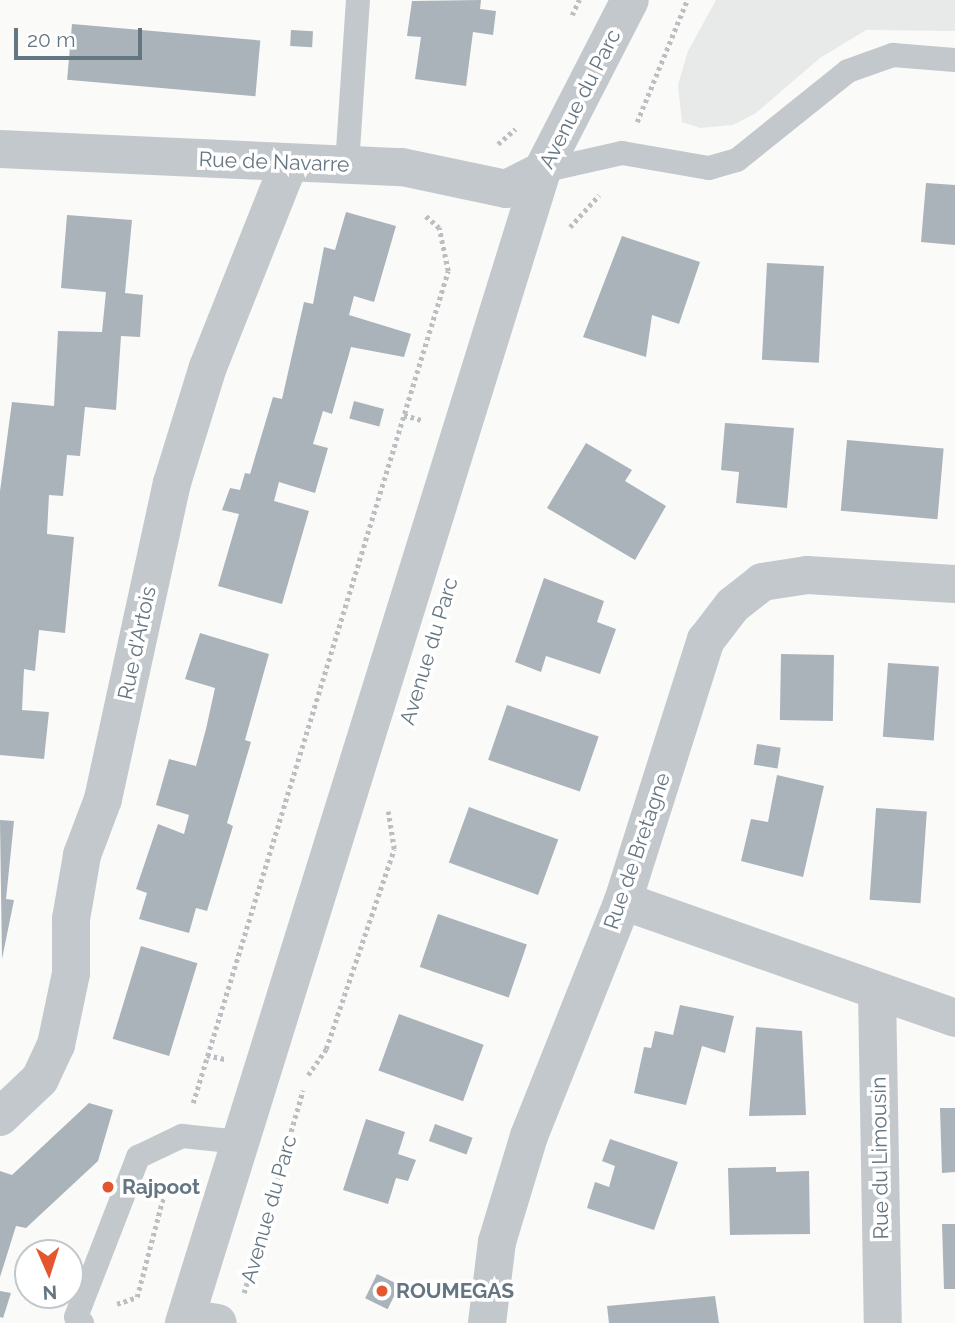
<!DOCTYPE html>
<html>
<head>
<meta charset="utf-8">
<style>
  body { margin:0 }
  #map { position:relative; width:955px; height:1323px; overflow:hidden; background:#fafaf8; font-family:Raleway,sans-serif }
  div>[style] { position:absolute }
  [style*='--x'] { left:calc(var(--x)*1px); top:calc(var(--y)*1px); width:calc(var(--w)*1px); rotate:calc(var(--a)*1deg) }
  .built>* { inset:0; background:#e8e9e9 }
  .building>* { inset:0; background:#aab3b9; transform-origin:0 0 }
  .path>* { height:4.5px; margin-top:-2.25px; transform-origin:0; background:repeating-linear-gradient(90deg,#bbbfc2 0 3.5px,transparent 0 7px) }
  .service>* { height:24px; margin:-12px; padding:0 12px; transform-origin:12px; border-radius:12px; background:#c3c8cc }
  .minor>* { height:38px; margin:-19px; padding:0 19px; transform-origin:19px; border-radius:19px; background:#c3c8cc }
  .tertiary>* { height:38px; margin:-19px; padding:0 19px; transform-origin:19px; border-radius:19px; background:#c3c8cc }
  .dots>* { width:19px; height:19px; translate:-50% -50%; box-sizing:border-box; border:4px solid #fff; border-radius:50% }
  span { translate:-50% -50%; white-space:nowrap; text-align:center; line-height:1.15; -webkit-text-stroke:7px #fff; paint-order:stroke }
  .street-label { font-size:21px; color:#657683 }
  .poi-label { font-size:21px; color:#657683; font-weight:700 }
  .left { translate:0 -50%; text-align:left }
  .north { position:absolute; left:14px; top:1239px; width:70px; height:70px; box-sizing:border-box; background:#fff; border:2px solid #c1c8cd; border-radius:50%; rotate:177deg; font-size:19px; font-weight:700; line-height:28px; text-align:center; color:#657683 }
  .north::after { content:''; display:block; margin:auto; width:24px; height:32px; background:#e4572e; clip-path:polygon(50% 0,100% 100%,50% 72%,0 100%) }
  .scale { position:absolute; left:14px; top:28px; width:128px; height:32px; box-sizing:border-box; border:4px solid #657683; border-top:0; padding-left:9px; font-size:21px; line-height:24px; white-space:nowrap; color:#657683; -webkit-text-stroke:5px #fff; paint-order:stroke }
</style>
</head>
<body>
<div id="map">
  <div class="built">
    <i style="clip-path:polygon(716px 0,955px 0,955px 31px,866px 30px,820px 58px,756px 113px,733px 125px,700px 128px,682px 122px,678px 85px,688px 51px)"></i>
  </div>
  <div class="building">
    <i style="clip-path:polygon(481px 0,480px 9px,496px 11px,493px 35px,473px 32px,466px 86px,415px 79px,421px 37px,407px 36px,412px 1px)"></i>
    <i style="left:72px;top:24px;width:189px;height:56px;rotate:5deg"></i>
    <i style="left:291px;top:30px;width:22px;height:16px;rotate:3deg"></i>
    <i style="clip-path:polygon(926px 183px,955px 185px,955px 245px,921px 242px)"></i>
    <i style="clip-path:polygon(346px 212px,396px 226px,374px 302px,354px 296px,349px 315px,411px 334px,404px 357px,351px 347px,332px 414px,323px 411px,313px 444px,328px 448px,315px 493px,279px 482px,274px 501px,309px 511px,282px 604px,218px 586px,239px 514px,222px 510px,230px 488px,240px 490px,245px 473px,250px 474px,273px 397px,282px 399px,304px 302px,313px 304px,324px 247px,335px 250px)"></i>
    <i style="clip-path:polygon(67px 215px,132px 220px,125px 293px,143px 295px,140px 337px,121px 336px,116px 410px,85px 407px,80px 456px,67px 455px,63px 496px,49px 495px,47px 534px,74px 537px,65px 633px,39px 630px,35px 671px,24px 669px,22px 710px,49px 712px,44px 759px,0 755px,0 491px,12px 402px,54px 406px,58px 331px,102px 332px,106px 292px,61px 288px)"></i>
    <i style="clip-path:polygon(622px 236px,700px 262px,679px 324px,652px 315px,646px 357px,583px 337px)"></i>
    <i style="left:767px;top:263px;width:57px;height:97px;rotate:3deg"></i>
    <i style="left:354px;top:401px;width:31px;height:18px;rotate:15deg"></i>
    <i style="clip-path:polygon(725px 423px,794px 428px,787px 508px,736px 503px,739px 472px,721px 470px)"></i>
    <i style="left:847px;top:440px;width:97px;height:71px;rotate:5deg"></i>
    <i style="clip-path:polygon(586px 443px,632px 470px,625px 481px,666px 506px,635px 560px,547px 508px)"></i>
    <i style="clip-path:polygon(544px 578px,604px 601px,597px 622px,616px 629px,600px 674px,546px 656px,541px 672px,515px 662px)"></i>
    <i style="clip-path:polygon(200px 633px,269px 654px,245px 740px,251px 742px,227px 823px,233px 826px,207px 911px,196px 908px,189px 933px,139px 919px,147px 893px,136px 889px,158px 824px,184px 834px,189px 815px,156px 805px,169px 759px,196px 766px,206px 729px,215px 688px,185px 679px)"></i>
    <i style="left:781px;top:654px;width:53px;height:66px;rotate:1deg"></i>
    <i style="left:888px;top:663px;width:51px;height:74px;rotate:4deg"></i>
    <i style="left:507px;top:705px;width:97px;height:58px;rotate:19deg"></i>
    <i style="left:757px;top:744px;width:24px;height:21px;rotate:9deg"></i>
    <i style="clip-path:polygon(777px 775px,824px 786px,803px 877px,741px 861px,751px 819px,768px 822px)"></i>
    <i style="left:469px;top:807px;width:95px;height:59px;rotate:20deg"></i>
    <i style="left:876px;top:808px;width:51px;height:92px;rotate:4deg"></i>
    <i style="clip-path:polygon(0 820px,14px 821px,6px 899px,14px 900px,2px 959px)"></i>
    <i style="left:438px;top:914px;width:94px;height:56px;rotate:19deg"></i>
    <i style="left:141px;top:946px;width:59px;height:97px;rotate:17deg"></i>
    <i style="clip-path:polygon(680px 1005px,734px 1016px,725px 1053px,702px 1046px,686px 1105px,634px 1093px,644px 1047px,651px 1048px,655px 1031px,673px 1035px)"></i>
    <i style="left:399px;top:1014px;width:90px;height:60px;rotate:20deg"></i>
    <i style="clip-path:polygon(756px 1027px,802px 1031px,806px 1115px,749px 1116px)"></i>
    <i style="clip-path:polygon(89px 1103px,113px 1110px,98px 1161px,26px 1228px,16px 1226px,0 1277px,0 1171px,12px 1175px)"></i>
    <i style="clip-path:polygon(940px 1108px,955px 1108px,955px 1172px,942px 1173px)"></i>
    <i style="clip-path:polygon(366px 1119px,405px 1132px,398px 1154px,416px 1160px,408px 1181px,396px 1178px,388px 1204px,343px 1190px)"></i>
    <i style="left:435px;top:1124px;width:40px;height:18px;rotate:20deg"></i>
    <i style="clip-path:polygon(610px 1139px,678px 1162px,654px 1230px,587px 1208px,595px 1182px,609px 1187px,615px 1166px,602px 1161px)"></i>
    <i style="clip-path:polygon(776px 1167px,776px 1172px,809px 1171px,810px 1234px,730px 1235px,728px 1168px)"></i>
    <i style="clip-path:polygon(942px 1224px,955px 1224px,955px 1289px,944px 1289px)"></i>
    <i style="left:377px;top:1274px;width:25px;height:27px;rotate:26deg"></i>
    <i style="clip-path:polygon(0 1291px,11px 1293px,3px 1318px,0 1317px)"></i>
    <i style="clip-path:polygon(715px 1296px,719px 1323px,609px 1323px,607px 1306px)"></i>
  </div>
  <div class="path">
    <i style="--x:572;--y:15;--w:17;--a:-65"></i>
    <i style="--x:637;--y:122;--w:132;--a:-67.7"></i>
    <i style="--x:498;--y:144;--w:23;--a:-41"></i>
    <i style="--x:570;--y:227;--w:43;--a:-47.8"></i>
    <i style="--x:404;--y:415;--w:18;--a:16"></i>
    <i style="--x:207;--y:1055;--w:18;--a:13"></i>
    <i style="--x:308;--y:1075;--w:32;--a:-55"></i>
    <i style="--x:326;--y:1049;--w:211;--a:-71.2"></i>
    <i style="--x:394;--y:849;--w:38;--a:-99"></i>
    <i style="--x:193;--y:1103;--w:870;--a:-72.96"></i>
    <i style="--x:448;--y:271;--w:44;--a:-101.8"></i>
    <i style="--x:439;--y:228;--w:18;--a:-139"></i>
    <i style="--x:244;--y:1293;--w:211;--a:-73.8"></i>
    <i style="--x:117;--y:1304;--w:21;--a:-19"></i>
    <i style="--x:137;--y:1297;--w:106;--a:-75.3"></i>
  </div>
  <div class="service">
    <i style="--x:347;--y:165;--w:165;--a:-86.2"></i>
    <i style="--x:542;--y:171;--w:82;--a:-12.7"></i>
    <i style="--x:622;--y:153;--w:88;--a:9.8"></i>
    <i style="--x:709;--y:168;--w:29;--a:-16"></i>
    <i style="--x:737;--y:160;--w:142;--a:-38.7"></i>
    <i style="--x:848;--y:71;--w:48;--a:-19.6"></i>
    <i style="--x:893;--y:55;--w:62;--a:4.6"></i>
    <i style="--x:82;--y:1323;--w:8;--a:-135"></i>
    <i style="--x:76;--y:1317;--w:172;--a:-68.8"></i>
    <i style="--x:138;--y:1157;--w:49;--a:-25.5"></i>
    <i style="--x:182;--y:1136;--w:58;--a:5.9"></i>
  </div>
  <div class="minor">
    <i style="--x:0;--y:149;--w:402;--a:2.6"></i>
    <i style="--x:402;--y:167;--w:106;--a:11.9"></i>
    <i style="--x:506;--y:189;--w:40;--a:-26.6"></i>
    <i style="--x:623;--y:901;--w:352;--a:19.4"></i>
    <i style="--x:877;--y:992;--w:331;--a:89"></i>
    <i style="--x:0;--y:1117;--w:55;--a:-43.5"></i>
    <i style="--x:40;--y:1079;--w:38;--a:-65"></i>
    <i style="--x:56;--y:1045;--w:74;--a:-78.2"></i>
    <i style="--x:71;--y:973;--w:54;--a:-90"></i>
    <i style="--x:71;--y:919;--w:65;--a:-80.2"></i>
    <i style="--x:82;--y:855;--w:60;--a:-69.4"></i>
    <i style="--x:103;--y:799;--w:323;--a:-77.7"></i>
    <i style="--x:172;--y:483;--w:121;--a:-72.8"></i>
    <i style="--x:208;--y:367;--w:219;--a:-68.3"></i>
    <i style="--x:186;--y:1318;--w:32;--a:9"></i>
    <i style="--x:487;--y:1323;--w:82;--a:-83"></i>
    <i style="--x:497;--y:1242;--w:111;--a:-73.2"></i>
    <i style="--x:529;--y:1136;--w:253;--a:-68.2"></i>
    <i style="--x:623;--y:901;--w:274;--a:-72.4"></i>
    <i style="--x:706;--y:640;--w:44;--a:-52.4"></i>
    <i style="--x:733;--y:605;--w:37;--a:-38"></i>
    <i style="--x:762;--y:582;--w:46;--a:-8.8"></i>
    <i style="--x:807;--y:575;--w:148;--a:3.5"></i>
  </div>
  <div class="tertiary">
    <i style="--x:184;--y:1323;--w:1206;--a:-72.74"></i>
    <i style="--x:542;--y:171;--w:192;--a:-62.8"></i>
  </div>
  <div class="dots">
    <i style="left:108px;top:1187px;background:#e4572e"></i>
    <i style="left:382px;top:1291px;background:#e4572e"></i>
  </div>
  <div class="street-label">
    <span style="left:580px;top:99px;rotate:-63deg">Avenue du Parc</span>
    <span style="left:274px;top:162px;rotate:2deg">Rue de Navarre</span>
    <span style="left:137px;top:643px;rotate:-78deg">Rue d'Artois</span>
    <span style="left:429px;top:651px;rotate:-73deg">Avenue du Parc</span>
    <span style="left:637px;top:851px;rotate:-71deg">Rue de Bretagne</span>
    <span style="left:880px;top:1158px;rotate:-91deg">Rue du Limousin</span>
    <span style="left:269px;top:1209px;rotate:-74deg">Avenue du Parc</span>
  </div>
  <div class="poi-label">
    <span class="left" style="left:122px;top:1187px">Rajpoot</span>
    <span class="left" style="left:396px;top:1291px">ROUMEGAS</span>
  </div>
  <div class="north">N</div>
  <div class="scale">20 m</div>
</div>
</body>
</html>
